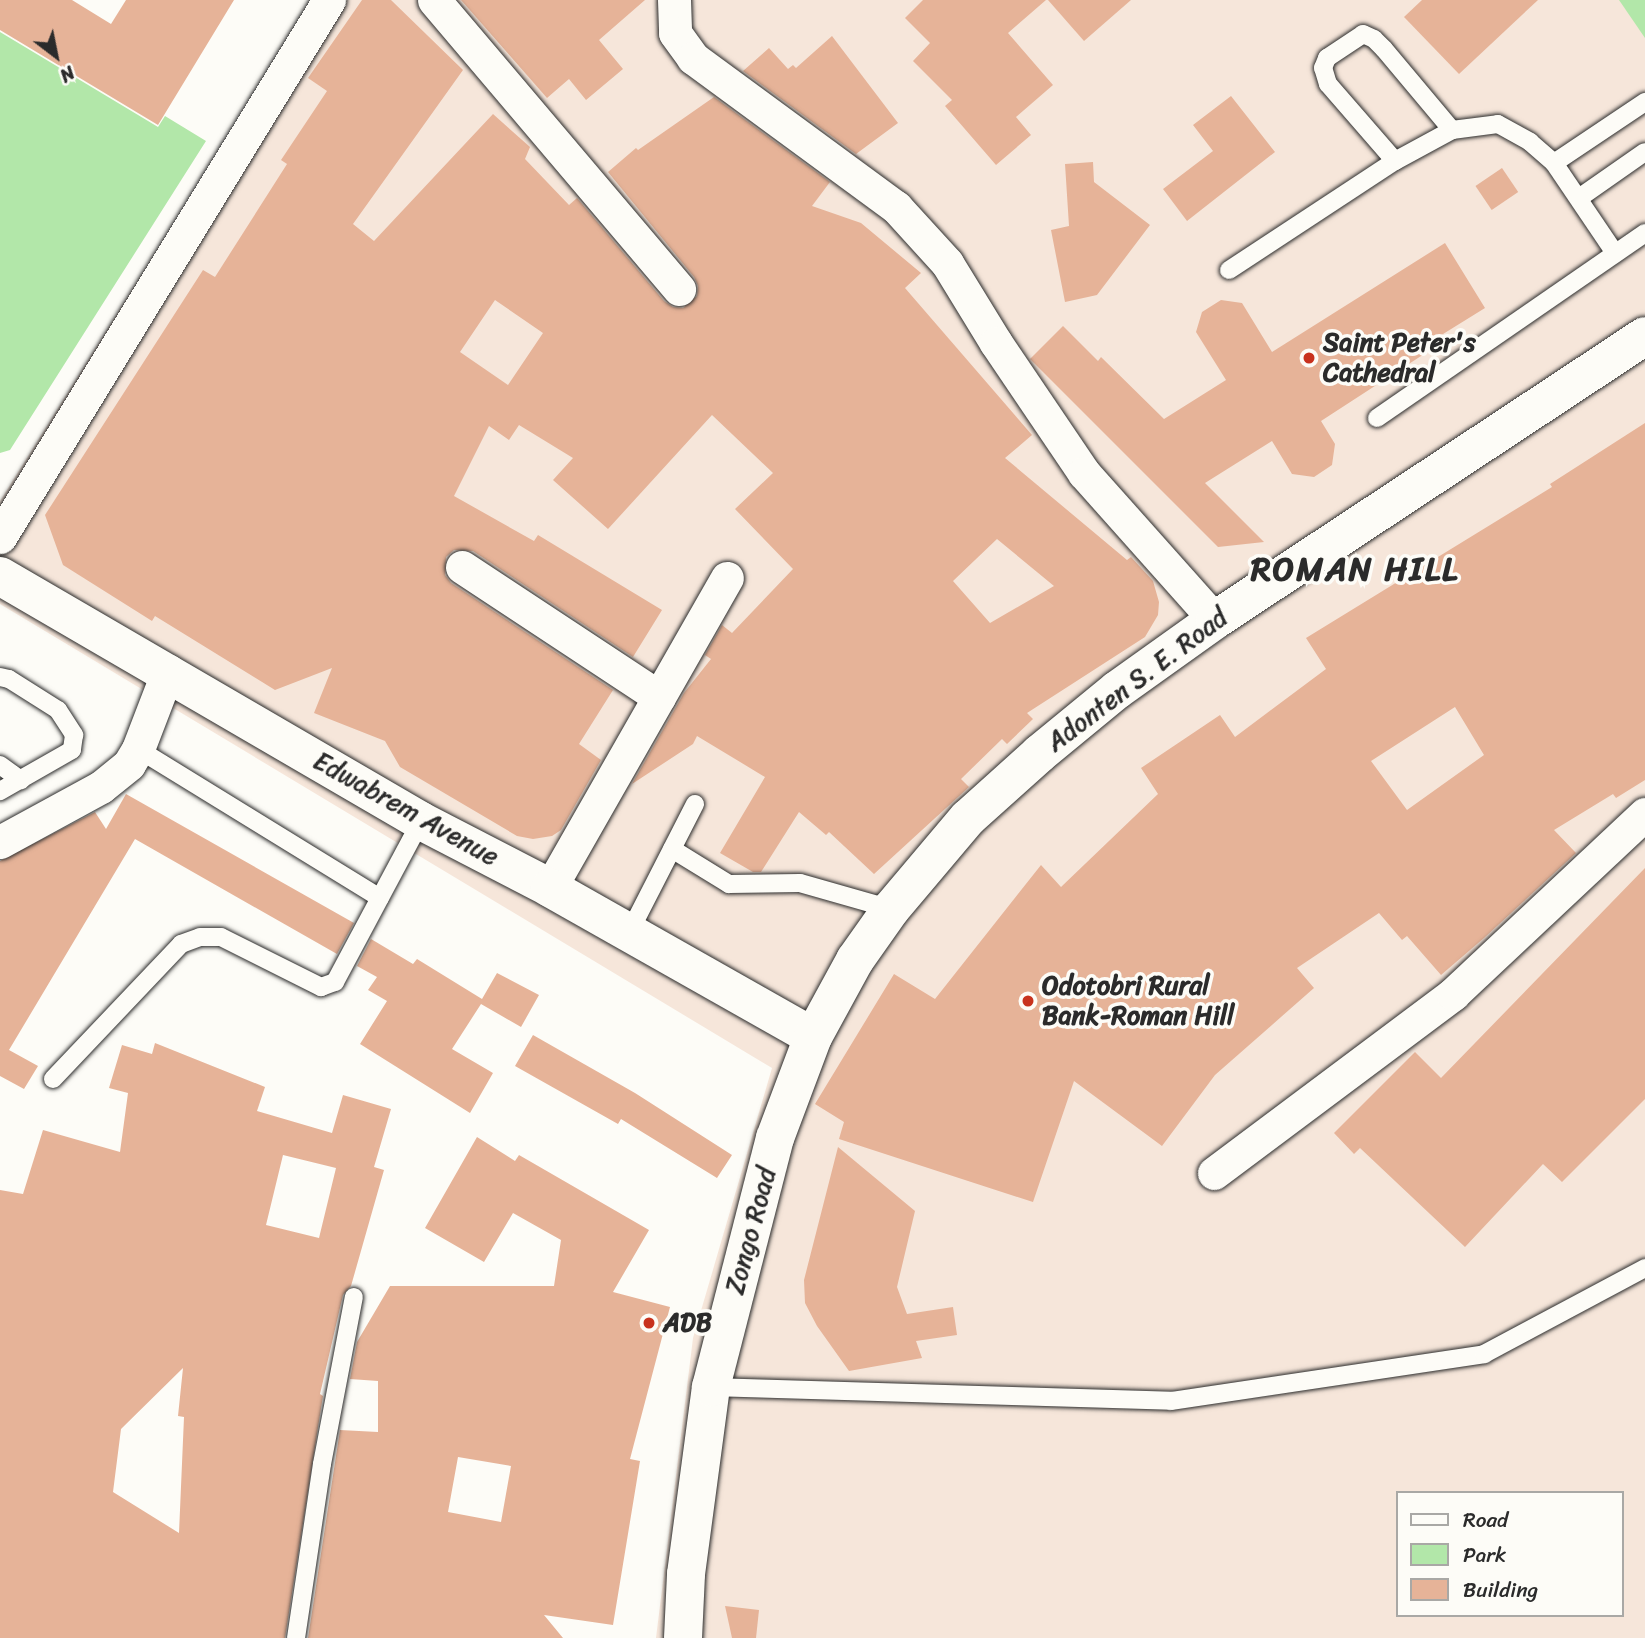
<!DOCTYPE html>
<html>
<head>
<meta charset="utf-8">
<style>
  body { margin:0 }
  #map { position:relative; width:1645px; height:1638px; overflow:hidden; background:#fdfcf7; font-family:Sriracha,sans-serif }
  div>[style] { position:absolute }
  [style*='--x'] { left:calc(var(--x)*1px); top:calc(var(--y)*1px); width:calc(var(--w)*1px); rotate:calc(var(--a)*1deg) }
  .built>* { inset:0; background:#f6e6da }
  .green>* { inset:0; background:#b2e7a9 }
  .building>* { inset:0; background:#e6b398; transform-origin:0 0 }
  .roads { filter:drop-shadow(0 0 2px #2b2b2b) drop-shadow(0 0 2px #2b2b2b) }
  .lane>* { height:18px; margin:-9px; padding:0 9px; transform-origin:9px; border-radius:9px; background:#fdfcf7 }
  .street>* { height:33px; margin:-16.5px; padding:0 16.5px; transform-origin:16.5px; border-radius:16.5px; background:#fdfcf7 }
  .secondary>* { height:38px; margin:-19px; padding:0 19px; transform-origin:19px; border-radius:19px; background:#fdfcf7 }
  .dots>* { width:19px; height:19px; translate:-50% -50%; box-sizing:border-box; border:4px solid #fdfcf7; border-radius:50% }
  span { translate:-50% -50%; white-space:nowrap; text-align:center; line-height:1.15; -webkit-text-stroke:7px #fdfcf7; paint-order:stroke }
  .poi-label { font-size:26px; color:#2b2b2b; font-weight:700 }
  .left { translate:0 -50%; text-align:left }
  .street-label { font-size:26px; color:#2b2b2b }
  .district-label { font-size:33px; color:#2b2b2b; font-weight:700; letter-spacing:2px }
  .legend { position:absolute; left:1396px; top:1491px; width:228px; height:126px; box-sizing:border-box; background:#fdfcf7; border:2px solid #a9a8a5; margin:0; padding:9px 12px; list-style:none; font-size:21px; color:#2b2b2b }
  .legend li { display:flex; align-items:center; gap:14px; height:35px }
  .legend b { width:35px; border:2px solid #a9a8a5 }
  .north { position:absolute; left:21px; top:21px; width:70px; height:70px; -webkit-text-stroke:5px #fdfcf7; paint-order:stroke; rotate:148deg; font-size:19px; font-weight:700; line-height:28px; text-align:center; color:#2b2b2b }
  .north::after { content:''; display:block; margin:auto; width:24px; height:32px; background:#2b2b2b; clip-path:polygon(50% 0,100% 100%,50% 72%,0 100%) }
</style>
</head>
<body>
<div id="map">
  <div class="built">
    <i style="clip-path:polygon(evenodd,313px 0,1645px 0,1645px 1638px,656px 1638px,693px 1338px,772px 1068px,0 604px,0 501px,313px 0,1398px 1493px,1622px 1493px,1622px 1615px,1398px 1615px,1398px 1493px)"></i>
  </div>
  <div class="green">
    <i style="clip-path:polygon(1619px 0,1645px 0,1645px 38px)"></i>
    <i style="clip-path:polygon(0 32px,158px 127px,165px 116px,206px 141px,10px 450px,0 453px)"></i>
  </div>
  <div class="building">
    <i style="clip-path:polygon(0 0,72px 0,111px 24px,126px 0,234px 0,158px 125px,0 30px)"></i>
    <i style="clip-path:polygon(evenodd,362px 0,391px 0,463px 70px,353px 224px,374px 241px,493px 114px,530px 147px,525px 159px,569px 205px,577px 198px,664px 301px,673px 307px,683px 308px,697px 296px,698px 286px,694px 277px,608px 172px,636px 148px,638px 150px,714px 97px,830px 182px,812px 206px,861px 223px,921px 273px,905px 288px,1032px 435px,1005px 458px,1127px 560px,1131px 557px,1153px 581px,1159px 602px,1158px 615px,1145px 637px,1027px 713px,1033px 719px,1007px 744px,1002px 739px,961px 779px,969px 787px,874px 874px,829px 832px,826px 835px,799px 812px,761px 872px,753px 872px,720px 853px,765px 777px,697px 736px,693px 744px,632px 784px,684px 693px,711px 659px,705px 655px,722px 625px,732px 633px,793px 569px,735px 509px,773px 473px,712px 415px,608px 529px,553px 480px,573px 458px,519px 425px,509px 440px,489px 426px,454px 496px,534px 541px,538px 535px,662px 610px,633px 657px,473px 551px,454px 550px,446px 557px,445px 575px,451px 583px,613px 690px,579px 744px,601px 760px,561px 830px,552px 836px,533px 839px,517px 836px,400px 767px,385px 741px,314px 713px,332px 668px,275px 690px,155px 616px,152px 621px,63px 565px,45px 515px,203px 270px,215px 277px,287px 164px,281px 160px,327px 91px,308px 78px,362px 0,495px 300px,543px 333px,508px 385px,460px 352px,495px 300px,362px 0,997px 539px,1054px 586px,990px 623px,953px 581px,997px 539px)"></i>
    <i style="clip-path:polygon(461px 0,645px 0,599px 40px,623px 69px,586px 100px,569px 79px,547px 98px)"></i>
    <i style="clip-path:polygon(923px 0,1046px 0,1008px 33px,1053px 85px,1016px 117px,1031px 135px,996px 165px,945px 106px,952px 100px,913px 61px,930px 43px,905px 18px)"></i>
    <i style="clip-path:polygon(1048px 0,1131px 0,1084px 41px)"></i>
    <i style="clip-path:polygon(1422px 0,1538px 0,1459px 74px,1404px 17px)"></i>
    <i style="clip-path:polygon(832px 36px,898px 123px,856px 154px,743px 71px,769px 48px,788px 69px,793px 65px,796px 68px)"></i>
    <i style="clip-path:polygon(1231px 96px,1275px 152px,1187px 221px,1163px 189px,1213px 151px,1193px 125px)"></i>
    <i style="clip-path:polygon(1093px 162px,1094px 182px,1150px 225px,1097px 295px,1065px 302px,1051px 230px,1069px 226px,1065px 164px)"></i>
    <i style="left:1502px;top:168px;width:29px;height:32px;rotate:56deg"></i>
    <i style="clip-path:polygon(1445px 243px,1485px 308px,1435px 339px,1438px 345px,1321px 421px,1335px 444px,1332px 465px,1314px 477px,1292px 474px,1272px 441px,1205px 483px,1264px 542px,1218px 547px,1030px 359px,1063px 326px,1098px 361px,1101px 357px,1164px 419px,1226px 380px,1196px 332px,1202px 312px,1221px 300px,1242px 303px,1272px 352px)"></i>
    <i style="clip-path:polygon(evenodd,1645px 423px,1645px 780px,1616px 798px,1613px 794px,1554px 830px,1576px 853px,1484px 938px,1441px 975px,1407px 936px,1402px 940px,1379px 913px,1297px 968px,1314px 988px,1215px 1075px,1162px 1146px,1074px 1081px,1033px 1202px,839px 1139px,844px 1122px,815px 1104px,894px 974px,935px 999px,1041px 865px,1061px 887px,1158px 794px,1141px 768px,1220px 715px,1235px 737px,1326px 669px,1306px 638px,1552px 487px,1550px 484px,1645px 423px,1455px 707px,1484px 755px,1407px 810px,1371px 761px,1455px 707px)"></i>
    <i style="clip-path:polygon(126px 794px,354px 923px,337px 954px,135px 839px,9px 1050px,38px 1066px,24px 1089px,0 1076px,0 861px,95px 812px,106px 829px)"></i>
    <i style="clip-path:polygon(1645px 868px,1645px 1099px,1562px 1182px,1543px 1164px,1465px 1247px,1360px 1148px,1354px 1154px,1334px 1133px,1415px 1052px,1441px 1078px)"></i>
    <i style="clip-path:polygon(371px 939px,413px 964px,417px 959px,482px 999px,497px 973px,539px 995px,521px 1027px,481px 1004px,452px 1049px,493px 1073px,470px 1113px,360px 1044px,387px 1001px,368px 990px,377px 977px,357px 966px)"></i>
    <i style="clip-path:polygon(533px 1035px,635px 1093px,732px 1155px,717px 1178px,621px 1119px,618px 1124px,515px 1066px)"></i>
    <i style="clip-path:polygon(evenodd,155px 1043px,265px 1087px,257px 1111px,332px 1133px,343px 1095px,391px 1109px,374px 1167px,384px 1170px,351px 1286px,343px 1295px,320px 1394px,323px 1396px,322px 1402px,285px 1638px,0 1638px,0 1190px,23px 1194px,43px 1130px,120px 1152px,128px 1093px,109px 1088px,122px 1045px,152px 1054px,155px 1043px,283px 1155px,336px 1168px,319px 1238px,266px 1225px,283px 1155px,155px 1043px,183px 1368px,178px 1416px,184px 1417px,179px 1533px,113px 1492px,121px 1429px,183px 1368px)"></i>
    <i style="clip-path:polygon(evenodd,477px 1137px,515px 1161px,519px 1155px,649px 1230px,613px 1292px,670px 1307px,630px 1459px,640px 1461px,613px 1625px,544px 1615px,563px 1638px,308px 1638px,340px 1430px,378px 1432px,378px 1381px,350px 1379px,357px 1342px,390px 1286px,554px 1286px,561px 1240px,513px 1213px,484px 1262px,425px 1228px,477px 1137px,458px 1457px,511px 1466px,501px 1522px,448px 1512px,458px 1457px)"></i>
    <i style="clip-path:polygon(838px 1147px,915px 1211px,897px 1287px,907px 1314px,953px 1307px,957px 1335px,916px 1341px,922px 1358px,849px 1371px,817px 1326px,805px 1303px,804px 1280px)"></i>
    <i style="clip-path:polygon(725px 1606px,759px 1610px,756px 1638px,732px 1638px)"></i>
  </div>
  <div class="roads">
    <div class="lane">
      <i style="--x:1395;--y:161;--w:102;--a:-131"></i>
      <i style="--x:1328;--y:84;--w:17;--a:-107"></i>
      <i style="--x:1323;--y:68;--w:11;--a:-68"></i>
      <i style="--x:1327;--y:58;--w:43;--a:-33.7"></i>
      <i style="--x:1363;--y:34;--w:12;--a:24"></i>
      <i style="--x:1374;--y:39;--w:14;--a:45"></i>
      <i style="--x:1384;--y:49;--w:106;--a:50"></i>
      <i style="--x:1554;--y:163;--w:110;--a:-33.8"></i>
      <i style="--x:1579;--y:198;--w:80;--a:-34.9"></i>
      <i style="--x:1229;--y:270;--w:199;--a:-33.3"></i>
      <i style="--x:1395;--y:161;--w:65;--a:-28.5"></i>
      <i style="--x:1452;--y:130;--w:46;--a:-7.4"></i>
      <i style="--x:1498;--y:124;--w:37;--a:29"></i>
      <i style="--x:1530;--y:142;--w:32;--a:41"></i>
      <i style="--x:1554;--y:163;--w:109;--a:55.9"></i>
      <i style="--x:1377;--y:418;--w:326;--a:-34.6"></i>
      <i style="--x:0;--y:677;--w:9;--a:13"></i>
      <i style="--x:9;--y:679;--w:58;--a:32.3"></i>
      <i style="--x:58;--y:710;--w:30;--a:57"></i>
      <i style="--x:74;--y:735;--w:15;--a:98"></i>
      <i style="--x:72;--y:750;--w:83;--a:150.3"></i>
      <i style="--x:138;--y:749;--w:284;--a:31.6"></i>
      <i style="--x:0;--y:765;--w:26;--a:36"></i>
      <i style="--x:672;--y:849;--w:67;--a:31.6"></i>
      <i style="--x:729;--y:884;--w:71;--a:-0.8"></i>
      <i style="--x:800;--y:883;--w:95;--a:15.9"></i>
      <i style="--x:629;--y:933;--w:145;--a:-62.9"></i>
      <i style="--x:53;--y:1079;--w:186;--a:-46.5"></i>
      <i style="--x:181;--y:944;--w:20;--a:-20"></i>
      <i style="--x:200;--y:937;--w:21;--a:0"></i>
      <i style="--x:221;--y:937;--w:112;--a:26.6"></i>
      <i style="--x:321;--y:987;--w:15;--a:-20"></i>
      <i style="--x:335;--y:982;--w:183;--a:-61.9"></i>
      <i style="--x:711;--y:1387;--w:460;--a:1.7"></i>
      <i style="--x:1171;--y:1401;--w:317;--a:-8.5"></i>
      <i style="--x:1484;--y:1354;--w:183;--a:-28.1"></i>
      <i style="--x:296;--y:1638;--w:176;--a:-81.5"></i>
      <i style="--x:322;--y:1464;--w:170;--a:-79.2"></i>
    </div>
    <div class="street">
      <i style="--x:434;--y:0;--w:379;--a:49.7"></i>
      <i style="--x:674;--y:0;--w:33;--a:88"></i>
      <i style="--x:675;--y:33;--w:31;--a:54"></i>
      <i style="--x:693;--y:58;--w:252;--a:36.3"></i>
      <i style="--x:896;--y:207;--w:76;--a:47.7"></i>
      <i style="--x:947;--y:263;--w:94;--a:58.5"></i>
      <i style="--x:996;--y:343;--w:157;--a:55.9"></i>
      <i style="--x:1084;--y:473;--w:197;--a:48.3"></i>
      <i style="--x:0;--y:537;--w:630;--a:-58.51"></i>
      <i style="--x:462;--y:567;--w:236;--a:33.4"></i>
      <i style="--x:0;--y:842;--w:115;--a:-28.6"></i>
      <i style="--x:101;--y:787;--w:36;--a:-39"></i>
      <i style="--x:129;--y:764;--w:17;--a:-59"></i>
      <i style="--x:138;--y:749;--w:84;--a:-69"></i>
      <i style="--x:550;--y:888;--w:357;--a:-60.3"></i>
      <i style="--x:1214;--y:1173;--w:299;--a:-36.8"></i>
      <i style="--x:1453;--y:994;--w:263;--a:-43.2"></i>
    </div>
    <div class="secondary">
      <i style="--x:0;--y:576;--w:487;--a:30.2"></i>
      <i style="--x:421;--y:821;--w:145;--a:27.4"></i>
      <i style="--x:550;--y:888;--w:302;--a:29.5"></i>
      <i style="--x:683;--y:1638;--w:64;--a:-87.3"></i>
      <i style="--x:686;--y:1574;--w:189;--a:-82.4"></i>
      <i style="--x:711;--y:1387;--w:257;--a:-75.6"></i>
      <i style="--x:775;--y:1138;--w:108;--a:-69.4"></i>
      <i style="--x:813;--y:1037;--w:88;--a:-61.4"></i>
      <i style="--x:855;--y:960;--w:62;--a:-54.8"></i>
      <i style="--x:891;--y:909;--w:119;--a:-49.8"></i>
      <i style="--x:968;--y:818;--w:96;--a:-42"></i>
      <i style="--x:1039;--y:754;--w:101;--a:-39.4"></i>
      <i style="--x:1117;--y:690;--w:120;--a:-35.5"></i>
      <i style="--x:1215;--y:620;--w:515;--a:-33.44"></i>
    </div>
  </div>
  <div class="dots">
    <i style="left:1309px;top:358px;background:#c8321e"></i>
    <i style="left:1028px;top:1001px;background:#c8321e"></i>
    <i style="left:649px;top:1323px;background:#c8321e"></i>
  </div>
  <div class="poi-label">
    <span class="left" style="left:1323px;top:358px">Saint Peter's<br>Cathedral</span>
    <span class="left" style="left:1042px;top:1001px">Odotobri Rural<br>Bank-Roman Hill</span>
    <span class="left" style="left:663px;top:1323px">ADB</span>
  </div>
  <div class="street-label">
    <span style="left:1137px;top:680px;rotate:-37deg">Adonten S. E. Road</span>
    <span style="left:406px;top:809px;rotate:29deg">Edwabrem Avenue</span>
    <span style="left:751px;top:1231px;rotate:-75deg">Zongo Road</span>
  </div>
  <div class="district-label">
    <span style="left:1355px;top:570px">ROMAN HILL</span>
  </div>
  <ul class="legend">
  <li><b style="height:9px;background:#fdfcf7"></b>Road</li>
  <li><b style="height:19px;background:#b2e7a9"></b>Park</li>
  <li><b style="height:19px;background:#e6b398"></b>Building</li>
  </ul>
  <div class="north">N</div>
</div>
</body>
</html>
